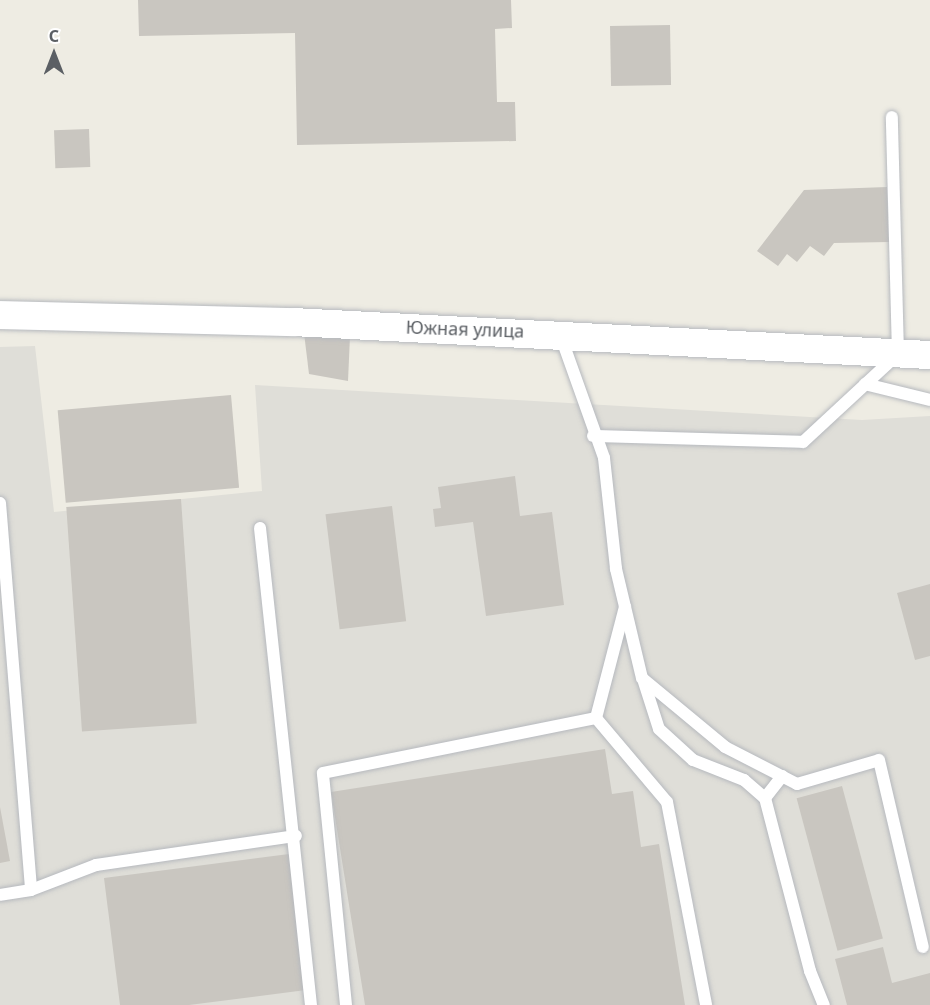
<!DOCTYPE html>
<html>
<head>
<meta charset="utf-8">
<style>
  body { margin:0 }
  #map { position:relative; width:930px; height:1005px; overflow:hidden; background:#eeece3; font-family:"Noto Sans",sans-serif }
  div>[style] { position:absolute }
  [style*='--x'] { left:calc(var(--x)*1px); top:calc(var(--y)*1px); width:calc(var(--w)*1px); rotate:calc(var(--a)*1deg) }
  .industrial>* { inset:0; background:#dfded8 }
  .building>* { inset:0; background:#c9c6c0; transform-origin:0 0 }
  .roads { filter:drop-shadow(0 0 2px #b6b9be) drop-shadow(0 0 2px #b6b9be) }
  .service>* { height:12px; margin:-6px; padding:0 6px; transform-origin:6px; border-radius:6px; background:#fff }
  .tertiary>* { height:28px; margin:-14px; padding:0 14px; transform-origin:14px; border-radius:14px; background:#fff }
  span { translate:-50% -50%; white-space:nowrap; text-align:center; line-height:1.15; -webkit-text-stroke:4.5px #fff; paint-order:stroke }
  .street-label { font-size:18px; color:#5b5f64 }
  .north { position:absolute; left:24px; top:24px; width:60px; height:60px; -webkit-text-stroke:4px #fff; paint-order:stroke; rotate:0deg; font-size:16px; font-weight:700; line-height:24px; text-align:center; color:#5b5f64 }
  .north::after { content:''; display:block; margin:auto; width:21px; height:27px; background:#5b5f64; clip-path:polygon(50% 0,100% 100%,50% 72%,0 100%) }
</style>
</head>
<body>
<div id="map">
  <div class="industrial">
    <i style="clip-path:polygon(35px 346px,54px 512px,262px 491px,255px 385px,862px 420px,930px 416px,930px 1005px,0 1005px,0 347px)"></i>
  </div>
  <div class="building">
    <i style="clip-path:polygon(138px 0,511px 0,512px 28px,495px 29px,497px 102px,515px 102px,516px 141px,297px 145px,295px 33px,139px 36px)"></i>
    <i style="left:670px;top:25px;width:60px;height:60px;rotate:89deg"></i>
    <i style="left:89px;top:129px;width:38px;height:35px;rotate:88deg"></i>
    <i style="clip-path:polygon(887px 187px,889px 242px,834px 243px,824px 256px,810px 246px,797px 262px,787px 254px,778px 266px,757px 251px,804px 190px)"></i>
    <i style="clip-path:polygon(304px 333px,350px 336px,348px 381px,309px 374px)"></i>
    <i style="left:231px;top:395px;width:93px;height:174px;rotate:85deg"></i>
    <i style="clip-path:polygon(515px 476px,520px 516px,552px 512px,564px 605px,486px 616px,473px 522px,435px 527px,433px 509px,441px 508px,438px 487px)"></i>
    <i style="left:181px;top:499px;width:225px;height:115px;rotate:86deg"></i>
    <i style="left:392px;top:506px;width:116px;height:67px;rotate:83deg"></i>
    <i style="clip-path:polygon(930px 584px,930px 656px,915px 660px,897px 593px)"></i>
    <i style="clip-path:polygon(605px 749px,612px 794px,633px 791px,641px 847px,659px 844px,685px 1005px,365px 1005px,331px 792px)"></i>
    <i style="left:842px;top:786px;width:158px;height:47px;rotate:75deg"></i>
    <i style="clip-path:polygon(0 807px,10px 861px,0 863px)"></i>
    <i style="clip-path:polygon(289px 854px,306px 990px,189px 1005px,120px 1005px,104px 878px)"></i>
    <i style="clip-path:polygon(883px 947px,892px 983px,930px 973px,930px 1005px,847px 1005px,835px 959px)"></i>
  </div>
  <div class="roads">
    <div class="service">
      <i style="--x:561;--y:337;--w:128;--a:70.4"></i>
      <i style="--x:604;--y:458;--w:112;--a:83.8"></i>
      <i style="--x:616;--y:569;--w:112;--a:76.6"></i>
      <i style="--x:642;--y:678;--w:108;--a:39.7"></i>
      <i style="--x:725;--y:747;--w:81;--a:27.2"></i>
      <i style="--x:797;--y:784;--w:85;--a:-16.3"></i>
      <i style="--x:879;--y:760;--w:192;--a:76.8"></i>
      <i style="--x:865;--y:384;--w:67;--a:13.8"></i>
      <i style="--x:593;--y:436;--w:210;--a:1.6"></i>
      <i style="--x:803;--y:442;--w:129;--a:-42.8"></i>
      <i style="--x:898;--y:354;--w:237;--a:-91.5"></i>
      <i style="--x:0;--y:503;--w:388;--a:85.4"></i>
      <i style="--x:31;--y:890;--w:31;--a:171"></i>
      <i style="--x:260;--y:528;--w:480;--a:83.9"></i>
      <i style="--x:643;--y:679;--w:52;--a:72.3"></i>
      <i style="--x:659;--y:729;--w:46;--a:42.4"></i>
      <i style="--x:693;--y:760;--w:55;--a:21.4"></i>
      <i style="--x:744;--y:780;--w:28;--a:41"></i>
      <i style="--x:765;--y:798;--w:179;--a:75.4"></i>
      <i style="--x:810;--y:971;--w:37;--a:68"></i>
      <i style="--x:596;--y:718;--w:110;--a:49.8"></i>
      <i style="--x:667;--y:802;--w:207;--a:79.1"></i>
      <i style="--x:596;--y:718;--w:115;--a:-75.4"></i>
      <i style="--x:765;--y:798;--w:28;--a:-52"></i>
      <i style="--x:31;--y:890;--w:70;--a:-21"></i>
      <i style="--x:96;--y:865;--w:202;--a:-8.3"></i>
      <i style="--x:346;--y:1005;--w:233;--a:-95.7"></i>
      <i style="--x:323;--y:773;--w:278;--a:-11.4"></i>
    </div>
    <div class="tertiary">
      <i style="--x:0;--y:315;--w:293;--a:1.4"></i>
      <i style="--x:293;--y:322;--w:638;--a:2.97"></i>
    </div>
  </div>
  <div class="street-label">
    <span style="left:465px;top:329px;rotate:2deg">Южная улица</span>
  </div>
  <div class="north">С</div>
</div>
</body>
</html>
